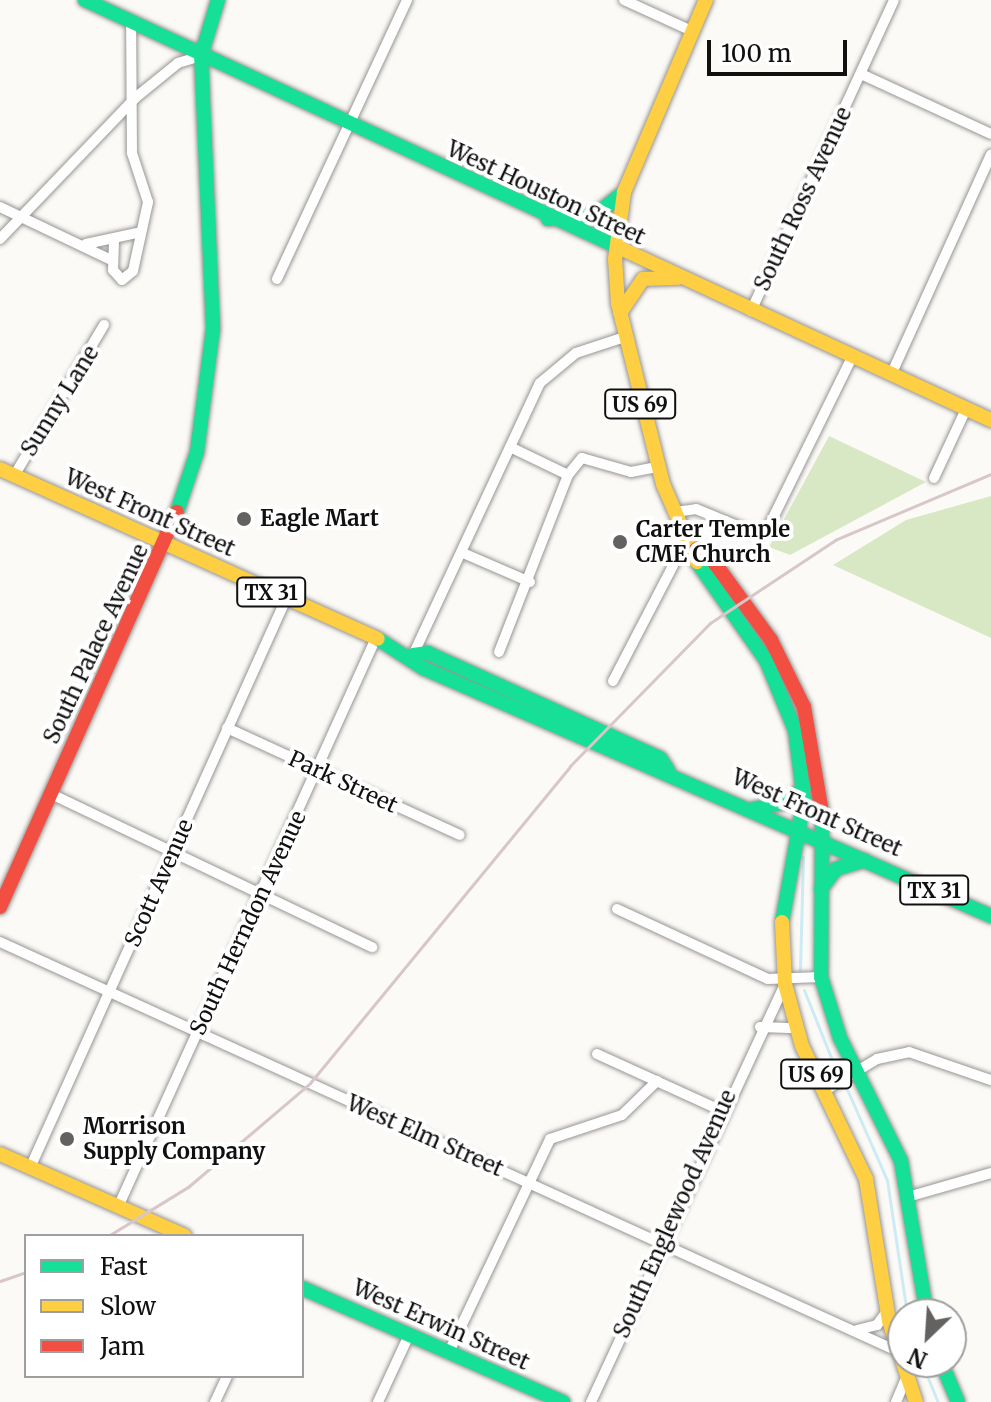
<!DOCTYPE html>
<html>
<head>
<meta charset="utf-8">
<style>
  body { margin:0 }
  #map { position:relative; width:991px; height:1402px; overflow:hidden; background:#fcfaf6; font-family:Merriweather,serif }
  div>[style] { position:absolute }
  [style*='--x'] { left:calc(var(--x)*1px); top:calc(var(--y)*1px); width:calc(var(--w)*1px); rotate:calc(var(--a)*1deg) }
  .forest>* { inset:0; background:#d9e8c4 }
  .stream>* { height:3px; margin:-1.5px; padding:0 1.5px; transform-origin:1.5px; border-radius:1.5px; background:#cdebf5 }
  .roads { filter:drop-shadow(0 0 2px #969594) drop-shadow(0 0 2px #969594) }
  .street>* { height:10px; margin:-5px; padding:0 5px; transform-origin:5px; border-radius:5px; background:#fffefe }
  .fast>* { height:14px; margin:-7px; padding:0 7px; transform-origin:7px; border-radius:7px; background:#16e098 }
  .slow>* { height:14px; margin:-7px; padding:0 7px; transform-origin:7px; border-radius:7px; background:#ffcf43 }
  .jam>* { height:14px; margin:-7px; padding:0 7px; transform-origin:7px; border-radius:7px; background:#f24e42 }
  .rail>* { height:3px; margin:-1.5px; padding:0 1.5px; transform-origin:1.5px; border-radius:1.5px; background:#d8c6c8 }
  .dots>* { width:22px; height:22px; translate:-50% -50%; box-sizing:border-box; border:4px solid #fff; border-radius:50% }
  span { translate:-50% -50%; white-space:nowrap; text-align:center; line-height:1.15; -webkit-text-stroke:8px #fff; paint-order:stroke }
  .shield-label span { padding:2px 6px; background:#fff; border:2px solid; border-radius:6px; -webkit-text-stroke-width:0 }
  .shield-label { font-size:20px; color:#101010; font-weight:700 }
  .street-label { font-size:22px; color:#101010 }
  .poi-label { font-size:22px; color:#101010; font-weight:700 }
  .left { translate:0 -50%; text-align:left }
  .legend { position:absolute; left:24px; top:1234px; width:280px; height:144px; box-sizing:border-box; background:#fff; border:2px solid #9f9f9f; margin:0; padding:10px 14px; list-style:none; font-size:24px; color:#101010 }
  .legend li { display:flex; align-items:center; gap:16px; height:40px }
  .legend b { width:40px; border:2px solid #9f9f9f }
  .north { position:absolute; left:887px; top:1298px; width:80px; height:80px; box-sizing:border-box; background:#fff; border:2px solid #9f9f9f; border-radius:50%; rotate:205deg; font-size:22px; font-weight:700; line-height:32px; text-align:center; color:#101010 }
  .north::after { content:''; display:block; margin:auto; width:28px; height:36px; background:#636260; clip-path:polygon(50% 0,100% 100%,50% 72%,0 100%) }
  .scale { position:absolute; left:707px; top:40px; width:140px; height:36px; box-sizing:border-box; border:4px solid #101010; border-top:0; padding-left:10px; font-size:24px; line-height:28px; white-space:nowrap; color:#101010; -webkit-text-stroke:6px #fff; paint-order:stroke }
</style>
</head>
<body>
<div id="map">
  <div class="forest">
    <i style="clip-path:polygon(829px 436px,926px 482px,790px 555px,769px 547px)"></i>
    <i style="clip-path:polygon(991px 496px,991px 638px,833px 565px,906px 520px)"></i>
  </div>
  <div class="stream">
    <i style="--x:800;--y:970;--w:113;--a:-88.5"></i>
    <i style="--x:804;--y:990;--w:86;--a:68.2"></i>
    <i style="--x:846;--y:1087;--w:102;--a:66.2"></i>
    <i style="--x:887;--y:1180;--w:135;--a:81.5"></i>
    <i style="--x:924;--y:1368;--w:37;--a:68"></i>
  </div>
  <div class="roads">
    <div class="street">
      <i style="--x:624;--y:0;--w:75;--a:24.5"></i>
      <i style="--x:861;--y:74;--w:143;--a:24.8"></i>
      <i style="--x:0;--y:207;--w:125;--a:25.5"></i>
      <i style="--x:0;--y:239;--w:195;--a:-46.2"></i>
      <i style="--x:135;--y:98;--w:55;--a:-39.1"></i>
      <i style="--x:178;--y:63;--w:24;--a:-17"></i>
      <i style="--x:114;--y:242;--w:28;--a:92"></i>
      <i style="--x:113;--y:270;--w:13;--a:48"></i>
      <i style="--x:122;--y:280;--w:14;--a:-39"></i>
      <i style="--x:133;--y:271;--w:71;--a:-77.7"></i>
      <i style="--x:148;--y:202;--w:52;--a:-108.1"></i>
      <i style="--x:132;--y:153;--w:131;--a:-90.4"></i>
      <i style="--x:86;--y:244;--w:56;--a:-12.3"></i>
      <i style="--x:277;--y:279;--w:308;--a:-65"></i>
      <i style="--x:751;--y:311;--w:342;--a:-65.3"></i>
      <i style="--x:891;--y:375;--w:242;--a:-65.6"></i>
      <i style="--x:510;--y:447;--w:64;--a:25.8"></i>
      <i style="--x:568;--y:475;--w:22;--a:-51"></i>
      <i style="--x:582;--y:458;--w:51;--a:15.9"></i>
      <i style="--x:631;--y:472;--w:25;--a:-11"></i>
      <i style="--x:14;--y:476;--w:176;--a:-59.2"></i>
      <i style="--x:934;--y:478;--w:76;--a:-65.1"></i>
      <i style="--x:675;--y:512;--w:21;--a:-8"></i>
      <i style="--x:696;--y:509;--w:61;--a:22.3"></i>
      <i style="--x:752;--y:532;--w:15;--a:-8"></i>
      <i style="--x:767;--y:530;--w:193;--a:-63.8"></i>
      <i style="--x:463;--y:553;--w:73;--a:23.4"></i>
      <i style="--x:499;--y:652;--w:190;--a:-68.7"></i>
      <i style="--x:413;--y:655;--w:300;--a:-65"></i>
      <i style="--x:540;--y:383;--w:47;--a:-39.8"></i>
      <i style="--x:576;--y:353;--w:52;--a:-18.1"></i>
      <i style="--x:613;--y:681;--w:162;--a:-62.5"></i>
      <i style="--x:227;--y:728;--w:256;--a:24.7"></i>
      <i style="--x:51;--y:794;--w:356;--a:25.5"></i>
      <i style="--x:617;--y:909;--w:166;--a:24.9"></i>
      <i style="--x:768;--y:979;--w:53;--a:-2.2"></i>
      <i style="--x:0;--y:942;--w:986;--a:24.51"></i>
      <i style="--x:760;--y:1027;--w:36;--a:2"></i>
      <i style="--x:597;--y:1054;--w:137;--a:24.5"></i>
      <i style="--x:824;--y:1091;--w:62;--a:-31.1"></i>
      <i style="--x:877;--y:1059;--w:33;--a:-12"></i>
      <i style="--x:909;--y:1052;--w:87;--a:18.9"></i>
      <i style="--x:30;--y:1168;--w:624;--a:-65.78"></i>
      <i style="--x:911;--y:1196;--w:83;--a:-16"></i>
      <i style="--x:118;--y:1207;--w:625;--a:-65.61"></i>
      <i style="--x:857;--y:1330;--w:21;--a:-14"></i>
      <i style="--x:877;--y:1325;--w:17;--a:-54"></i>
      <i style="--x:448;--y:1354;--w:238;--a:-64.6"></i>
      <i style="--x:550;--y:1139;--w:76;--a:-18.4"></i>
      <i style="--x:622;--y:1115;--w:49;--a:-44.2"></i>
      <i style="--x:215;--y:1402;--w:29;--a:-65"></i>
      <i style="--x:378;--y:1402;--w:74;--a:-65.2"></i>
      <i style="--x:591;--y:1402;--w:461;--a:-65.1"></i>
      <i style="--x:896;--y:1402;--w:26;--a:-67"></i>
    </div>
    <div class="fast">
      <i style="--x:85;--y:0;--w:590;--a:24.87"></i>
      <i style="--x:548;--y:219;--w:45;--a:-2.5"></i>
      <i style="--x:593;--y:217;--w:40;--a:-39"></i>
      <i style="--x:177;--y:512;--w:63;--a:-71.6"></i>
      <i style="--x:197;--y:452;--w:125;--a:-82.6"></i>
      <i style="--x:213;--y:328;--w:272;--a:-92.5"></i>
      <i style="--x:201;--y:56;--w:59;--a:-73.1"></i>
      <i style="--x:697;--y:562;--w:120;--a:54.9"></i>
      <i style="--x:766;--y:660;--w:76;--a:67.5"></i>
      <i style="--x:795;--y:730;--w:71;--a:82.7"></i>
      <i style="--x:804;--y:800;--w:124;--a:100.2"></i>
      <i style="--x:378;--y:639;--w:54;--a:32.8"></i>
      <i style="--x:423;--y:668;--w:620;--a:23.59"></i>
      <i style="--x:413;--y:655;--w:15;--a:-8"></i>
      <i style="--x:428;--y:653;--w:255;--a:24.4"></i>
      <i style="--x:660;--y:758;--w:14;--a:56"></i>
      <i style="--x:753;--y:809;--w:35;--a:-12"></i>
      <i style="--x:787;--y:802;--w:23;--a:-41"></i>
      <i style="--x:822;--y:812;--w:165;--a:90.3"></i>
      <i style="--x:821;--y:977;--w:64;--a:72.7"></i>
      <i style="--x:840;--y:1038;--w:137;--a:63.6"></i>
      <i style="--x:901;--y:1161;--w:155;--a:80.4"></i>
      <i style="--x:821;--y:889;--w:25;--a:-53"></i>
      <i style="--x:836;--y:869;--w:30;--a:-17"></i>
      <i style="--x:302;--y:1288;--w:285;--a:23.6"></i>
      <i style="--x:941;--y:1362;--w:43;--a:67"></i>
    </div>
    <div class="slow">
      <i style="--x:620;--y:248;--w:409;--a:24.9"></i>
      <i style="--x:620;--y:313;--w:41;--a:-55.9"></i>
      <i style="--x:643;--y:279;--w:36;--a:-2"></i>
      <i style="--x:0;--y:469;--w:414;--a:24.2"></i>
      <i style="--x:697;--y:562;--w:85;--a:-113.6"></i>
      <i style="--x:663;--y:484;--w:187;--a:-104"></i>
      <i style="--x:618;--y:303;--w:44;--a:-93.9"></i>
      <i style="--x:615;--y:259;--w:68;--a:-82.3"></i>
      <i style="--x:624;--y:192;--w:209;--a:-66.9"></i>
      <i style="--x:782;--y:922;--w:62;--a:87.2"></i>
      <i style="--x:785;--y:984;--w:64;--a:74.7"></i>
      <i style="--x:802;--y:1046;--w:148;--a:64.3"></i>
      <i style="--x:866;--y:1179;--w:144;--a:80.8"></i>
      <i style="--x:889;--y:1321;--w:85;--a:71.6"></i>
      <i style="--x:0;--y:1154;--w:202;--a:23.9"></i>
    </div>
    <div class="jam">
      <i style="--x:696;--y:549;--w:17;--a:31"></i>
      <i style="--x:711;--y:558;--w:102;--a:53.8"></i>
      <i style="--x:771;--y:640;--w:75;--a:63.8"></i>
      <i style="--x:804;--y:707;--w:107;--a:80.3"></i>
      <i style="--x:0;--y:907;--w:433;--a:-65.9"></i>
    </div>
  </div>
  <div class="rail">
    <i style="--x:108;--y:1236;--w:94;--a:-31.5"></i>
    <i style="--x:188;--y:1187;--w:160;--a:-40.4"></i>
    <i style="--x:310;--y:1083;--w:410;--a:-50.6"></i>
    <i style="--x:570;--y:766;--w:200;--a:-45.6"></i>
    <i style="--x:710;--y:623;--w:152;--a:-33.5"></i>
    <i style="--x:837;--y:539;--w:167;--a:-22.9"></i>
    <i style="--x:0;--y:1281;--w:28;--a:-19"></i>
  </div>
  <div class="dots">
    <i style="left:244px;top:519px;background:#636260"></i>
    <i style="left:620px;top:542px;background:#636260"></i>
    <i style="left:67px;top:1139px;background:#636260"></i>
  </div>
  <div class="shield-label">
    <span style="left:640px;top:404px">US 69</span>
    <span style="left:271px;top:592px">TX 31</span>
    <span style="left:934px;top:890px">TX 31</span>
    <span style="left:816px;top:1074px">US 69</span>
  </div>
  <div class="street-label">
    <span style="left:546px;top:193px;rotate:25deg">West Houston Street</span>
    <span style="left:803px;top:199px;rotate:-65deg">South Ross Avenue</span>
    <span style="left:60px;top:401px;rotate:-58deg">Sunny Lane</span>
    <span style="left:150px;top:513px;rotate:24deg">West Front Street</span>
    <span style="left:96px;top:644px;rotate:-65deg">South Palace Avenue</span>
    <span style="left:343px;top:782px;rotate:25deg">Park Street</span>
    <span style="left:817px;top:813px;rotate:24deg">West Front Street</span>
    <span style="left:159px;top:883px;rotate:-66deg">Scott Avenue</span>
    <span style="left:248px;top:923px;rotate:-65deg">South Herndon Avenue</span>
    <span style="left:425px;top:1136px;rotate:24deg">West Elm Street</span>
    <span style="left:675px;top:1214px;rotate:-66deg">South Englewood Avenue</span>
    <span style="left:441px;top:1325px;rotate:24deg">West Erwin Street</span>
  </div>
  <div class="poi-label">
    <span class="left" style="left:260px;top:519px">Eagle Mart</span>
    <span class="left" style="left:636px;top:542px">Carter Temple<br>CME Church</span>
    <span class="left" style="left:83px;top:1139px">Morrison<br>Supply Company</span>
  </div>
  <ul class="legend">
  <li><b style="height:10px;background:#16e098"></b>Fast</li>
  <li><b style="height:10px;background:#ffcf43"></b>Slow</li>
  <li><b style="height:10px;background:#f24e42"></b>Jam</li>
  </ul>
  <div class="north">N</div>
  <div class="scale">100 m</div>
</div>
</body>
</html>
